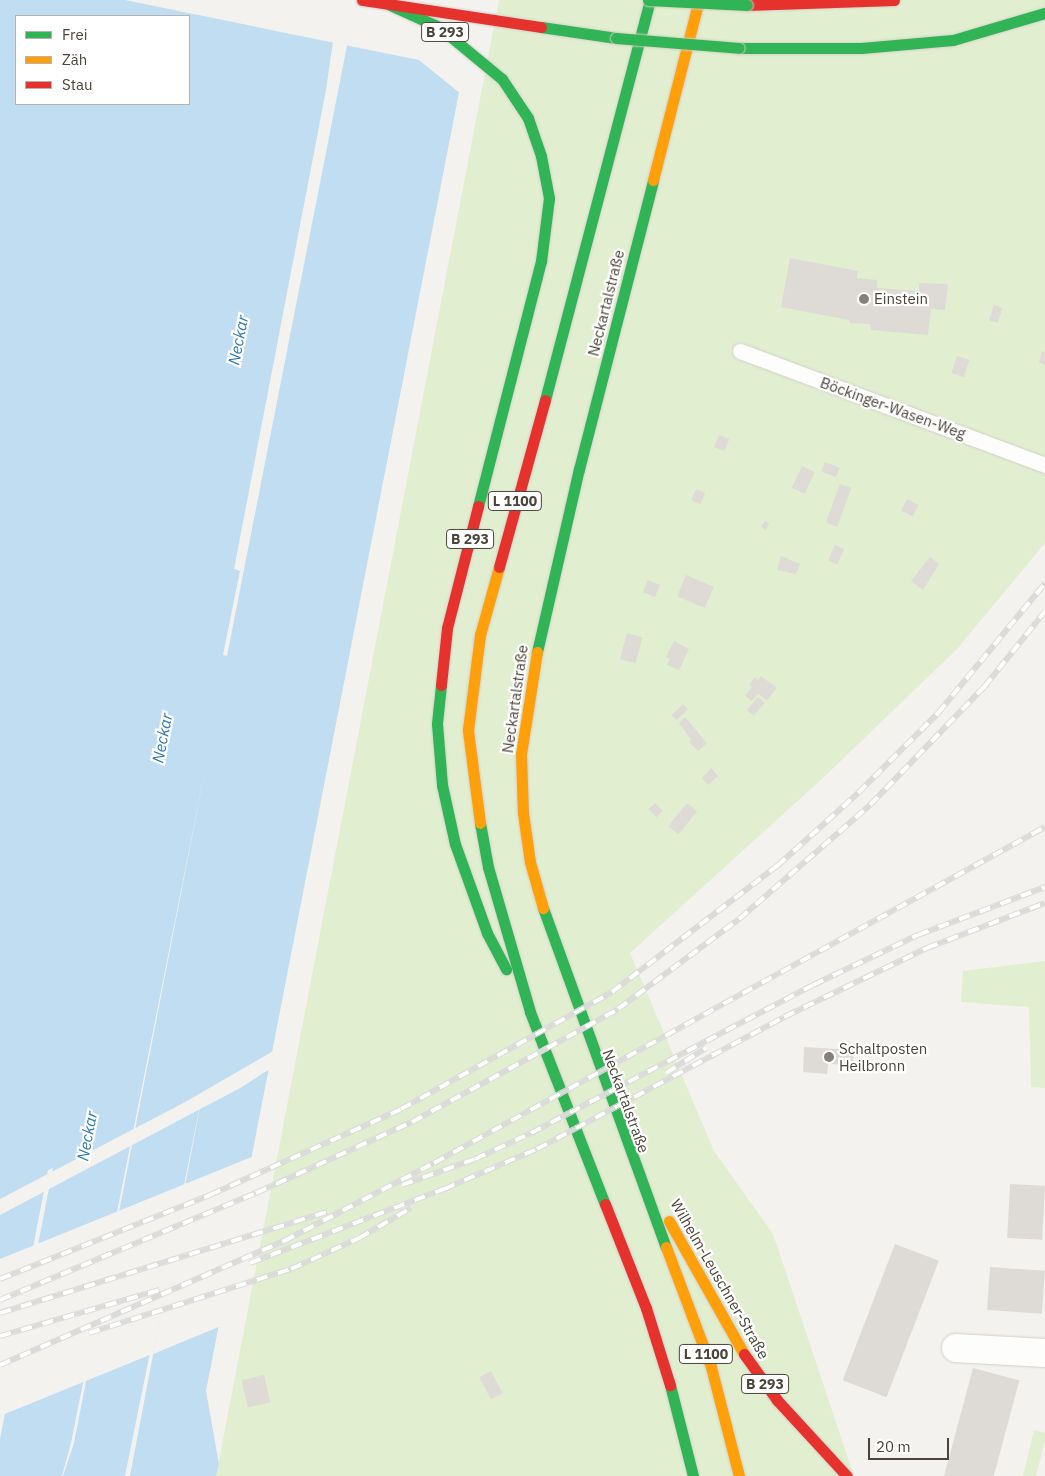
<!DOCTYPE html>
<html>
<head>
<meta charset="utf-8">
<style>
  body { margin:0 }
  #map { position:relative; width:1045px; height:1476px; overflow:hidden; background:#f4f2ee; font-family:"IBM Plex Sans",sans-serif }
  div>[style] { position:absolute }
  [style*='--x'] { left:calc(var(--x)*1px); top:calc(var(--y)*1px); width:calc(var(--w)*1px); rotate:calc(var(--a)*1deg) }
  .green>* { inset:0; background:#e1eecf }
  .water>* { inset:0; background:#c0ddf1 }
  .pier>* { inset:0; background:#f4f2ee }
  .building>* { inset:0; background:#dedbd6; transform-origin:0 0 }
  .roads { filter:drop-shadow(0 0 1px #d2d0cb) drop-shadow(0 0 1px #d2d0cb) }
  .lane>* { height:15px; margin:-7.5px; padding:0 7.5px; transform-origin:7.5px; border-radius:7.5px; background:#fdfdfc }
  .street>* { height:28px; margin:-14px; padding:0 14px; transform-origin:14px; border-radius:14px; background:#fdfdfc }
  .fast>* { height:11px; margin:-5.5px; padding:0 5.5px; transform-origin:5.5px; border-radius:5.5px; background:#30b455 }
  .slow>* { height:11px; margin:-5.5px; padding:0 5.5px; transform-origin:5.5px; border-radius:5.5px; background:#ff9f0a }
  .jam>* { height:11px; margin:-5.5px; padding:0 5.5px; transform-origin:5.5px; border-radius:5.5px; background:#e5322d }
  .rail>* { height:5.5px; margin-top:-2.75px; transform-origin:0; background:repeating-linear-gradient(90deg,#fff 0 11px,#dbdbda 0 22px); box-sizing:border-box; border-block:1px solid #dbdbda }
  .bridges { filter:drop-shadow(0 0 1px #d6cebb) drop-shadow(0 0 1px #d6cebb) }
  .fast-bridge>* { height:11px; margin:-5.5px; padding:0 5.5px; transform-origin:5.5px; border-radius:5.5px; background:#30b455 }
  .dots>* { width:14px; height:14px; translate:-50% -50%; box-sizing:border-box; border:2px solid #fff; border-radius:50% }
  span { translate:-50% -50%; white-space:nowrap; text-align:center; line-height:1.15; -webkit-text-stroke:4.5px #fff; paint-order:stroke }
  .shield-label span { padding:1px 4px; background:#fff; border:1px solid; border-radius:4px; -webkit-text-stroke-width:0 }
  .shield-label { font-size:14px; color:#4b4439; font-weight:700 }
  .poi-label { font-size:15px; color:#4b4439 }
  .left { translate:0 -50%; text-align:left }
  .street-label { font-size:15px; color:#4b4439 }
  .water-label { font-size:16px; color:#2e7ab2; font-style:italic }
  .legend { position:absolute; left:15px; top:15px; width:175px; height:90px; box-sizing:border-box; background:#fff; border:1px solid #b7b4b0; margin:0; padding:6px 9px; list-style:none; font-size:15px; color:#4b4439 }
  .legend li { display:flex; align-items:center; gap:10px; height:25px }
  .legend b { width:25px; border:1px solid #b7b4b0 }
  .scale { position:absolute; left:868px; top:1438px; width:81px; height:22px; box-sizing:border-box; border:2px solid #4b4439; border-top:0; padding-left:6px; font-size:15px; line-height:18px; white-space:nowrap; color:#4b4439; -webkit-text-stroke:4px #fff; paint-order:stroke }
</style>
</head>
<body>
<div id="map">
  <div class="green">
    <i style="clip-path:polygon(499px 0,1045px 0,1045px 543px,957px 649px,823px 778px,630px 953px,714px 1151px,773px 1234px,854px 1476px,216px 1476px)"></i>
    <i style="clip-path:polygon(1045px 961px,1045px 1088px,1031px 1087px,1029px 1007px,961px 1002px,963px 971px)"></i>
    <i style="clip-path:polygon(1034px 1430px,1045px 1433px,1045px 1440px,1036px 1476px,1023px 1476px)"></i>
  </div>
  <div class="water">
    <i style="clip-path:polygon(evenodd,0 0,339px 0,326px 90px,234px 569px,240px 571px,223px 655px,227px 656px,356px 0,477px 0,206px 1391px,219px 1464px,216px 1476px,130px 1476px,204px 1086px,125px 1476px,63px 1476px,74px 1443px,208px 755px,71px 1443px,62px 1476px,0 1476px,0 1439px,53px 1168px,48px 1170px,0 1418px,0 0,16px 16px,189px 16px,189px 104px,16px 104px,16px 16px)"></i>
  </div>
  <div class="pier">
    <i style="clip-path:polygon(125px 0,342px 0,335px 43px)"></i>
    <i style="clip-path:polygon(354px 0,480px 0,461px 94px,419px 60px,345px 45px)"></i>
    <i style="clip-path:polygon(275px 1050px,271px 1068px,242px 1087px,0 1215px,0 1199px,187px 1101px)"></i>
    <i style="clip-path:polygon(254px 1156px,221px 1326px,153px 1354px,185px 1184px)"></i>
    <i style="clip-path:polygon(185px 1184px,152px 1354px,0 1416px,0 1259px)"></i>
  </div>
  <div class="building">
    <i style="clip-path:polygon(790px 258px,858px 271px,857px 278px,877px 280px,877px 288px,919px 291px,919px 283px,948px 284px,945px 310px,931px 309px,928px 335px,871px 330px,870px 324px,850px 323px,849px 320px,781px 307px)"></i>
    <i style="left:994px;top:305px;width:9px;height:16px;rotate:18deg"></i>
    <i style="clip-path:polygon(1042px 351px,1045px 352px,1045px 365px,1039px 363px)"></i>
    <i style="left:957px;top:356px;width:13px;height:18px;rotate:18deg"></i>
    <i style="left:719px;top:435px;width:11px;height:13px;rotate:22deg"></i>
    <i style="left:825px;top:462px;width:16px;height:10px;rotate:22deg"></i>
    <i style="left:802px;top:466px;width:14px;height:24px;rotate:25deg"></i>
    <i style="left:840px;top:484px;width:12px;height:41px;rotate:20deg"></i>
    <i style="left:696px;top:489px;width:10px;height:12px;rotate:24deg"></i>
    <i style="left:907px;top:499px;width:13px;height:13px;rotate:27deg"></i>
    <i style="clip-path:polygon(765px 521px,769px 523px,766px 530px,761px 527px)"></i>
    <i style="left:835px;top:545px;width:10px;height:17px;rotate:24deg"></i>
    <i style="clip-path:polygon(781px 556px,800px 564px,796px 574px,777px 570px)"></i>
    <i style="clip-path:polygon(930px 557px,939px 564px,923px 590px,911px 581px)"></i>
    <i style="left:686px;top:575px;width:30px;height:23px;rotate:23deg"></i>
    <i style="left:648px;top:580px;width:13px;height:13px;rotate:23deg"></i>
    <i style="left:627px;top:633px;width:16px;height:27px;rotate:15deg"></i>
    <i style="clip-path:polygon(674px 641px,689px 649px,679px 670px,667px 665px,670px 659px,666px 657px)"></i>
    <i style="clip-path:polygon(761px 676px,777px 688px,767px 700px,758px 694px,752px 701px,745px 696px,752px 687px,749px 685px,755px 677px,758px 680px)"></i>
    <i style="left:758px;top:697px;width:9px;height:17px;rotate:41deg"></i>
    <i style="left:683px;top:704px;width:7px;height:16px;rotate:45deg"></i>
    <i style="clip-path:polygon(685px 717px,707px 743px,698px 751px,689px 742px,691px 740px,679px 723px)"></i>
    <i style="clip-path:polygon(711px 768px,718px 776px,708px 785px,702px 778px)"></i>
    <i style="left:655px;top:803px;width:11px;height:9px;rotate:45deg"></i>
    <i style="left:687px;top:803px;width:13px;height:30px;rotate:39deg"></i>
    <i style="clip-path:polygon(804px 1047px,854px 1050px,853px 1065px,828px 1064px,827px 1074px,803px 1072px)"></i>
    <i style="left:1010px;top:1184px;width:35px;height:54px;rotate:3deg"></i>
    <i style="left:895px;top:1244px;width:47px;height:146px;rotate:21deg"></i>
    <i style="left:990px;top:1267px;width:55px;height:43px;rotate:4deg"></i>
    <i style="left:973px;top:1368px;width:48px;height:112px;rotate:15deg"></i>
    <i style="left:491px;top:1371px;width:25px;height:13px;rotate:63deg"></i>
    <i style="left:264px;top:1375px;width:28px;height:23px;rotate:77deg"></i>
  </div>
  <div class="roads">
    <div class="lane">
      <i style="--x:740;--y:351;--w:326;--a:20.5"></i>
    </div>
    <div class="street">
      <i style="--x:956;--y:1348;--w:89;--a:3.2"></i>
    </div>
    <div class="fast">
      <i style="--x:390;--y:5;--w:54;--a:24.2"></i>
      <i style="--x:439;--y:27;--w:82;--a:39.5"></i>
      <i style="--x:502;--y:79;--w:47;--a:56.3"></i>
      <i style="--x:528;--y:118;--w:40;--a:71.1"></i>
      <i style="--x:541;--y:156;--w:43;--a:79.2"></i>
      <i style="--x:549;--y:198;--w:64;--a:97.2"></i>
      <i style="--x:541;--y:261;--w:253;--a:104.4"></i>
      <i style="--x:541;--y:27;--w:76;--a:8.3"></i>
      <i style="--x:739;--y:48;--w:122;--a:0"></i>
      <i style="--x:861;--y:48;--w:92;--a:-5"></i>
      <i style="--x:953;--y:40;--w:96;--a:-16.4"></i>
      <i style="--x:545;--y:400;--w:414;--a:-75.3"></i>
      <i style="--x:537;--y:652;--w:188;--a:-77.1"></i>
      <i style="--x:579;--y:469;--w:298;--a:-75.6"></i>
      <i style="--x:441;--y:685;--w:39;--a:96"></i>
      <i style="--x:437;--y:724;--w:61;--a:85.3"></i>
      <i style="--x:442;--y:785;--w:60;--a:77.6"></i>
      <i style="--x:455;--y:844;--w:95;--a:70.2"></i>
      <i style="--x:487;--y:933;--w:41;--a:62.2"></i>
      <i style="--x:480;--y:823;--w:45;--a:79.7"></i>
      <i style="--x:488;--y:867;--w:151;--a:73.8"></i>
      <i style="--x:530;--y:1012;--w:206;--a:68.7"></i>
      <i style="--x:543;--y:908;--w:361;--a:70.1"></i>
      <i style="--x:670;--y:1385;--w:94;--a:75.8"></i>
    </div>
    <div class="slow">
      <i style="--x:653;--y:180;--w:186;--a:-75.7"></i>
      <i style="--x:537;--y:652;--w:103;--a:98.9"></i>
      <i style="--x:521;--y:754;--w:59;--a:88.1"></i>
      <i style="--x:523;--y:813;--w:49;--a:81.9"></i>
      <i style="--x:530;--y:862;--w:48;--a:74.2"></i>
      <i style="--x:480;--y:823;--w:94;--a:-97.4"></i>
      <i style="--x:468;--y:730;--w:96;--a:-82.8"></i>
      <i style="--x:480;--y:635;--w:71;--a:-74.4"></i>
      <i style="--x:669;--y:1221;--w:153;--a:60.6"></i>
      <i style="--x:666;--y:1247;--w:128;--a:69.4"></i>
      <i style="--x:711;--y:1367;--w:113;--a:75.6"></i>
    </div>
    <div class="jam">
      <i style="--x:362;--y:0;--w:181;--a:8.6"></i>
      <i style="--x:747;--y:5;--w:147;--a:-1.9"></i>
      <i style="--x:499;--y:567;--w:173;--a:-74.6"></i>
      <i style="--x:441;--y:685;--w:57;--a:-84"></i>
      <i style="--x:447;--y:628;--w:126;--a:-75.7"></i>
      <i style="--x:605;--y:1204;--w:112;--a:68.5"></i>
      <i style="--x:646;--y:1308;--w:81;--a:72.7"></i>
      <i style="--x:744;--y:1354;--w:57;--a:54.3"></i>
      <i style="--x:777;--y:1400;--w:103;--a:47.4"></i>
    </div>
  </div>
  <div class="rail">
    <i style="--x:666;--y:1073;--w:47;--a:-32"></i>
    <i style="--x:402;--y:1185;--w:77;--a:-19.6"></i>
    <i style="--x:475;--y:1159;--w:62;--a:-24.9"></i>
    <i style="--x:531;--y:1133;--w:318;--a:-27.7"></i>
    <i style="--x:813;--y:985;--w:116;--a:-25.5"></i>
    <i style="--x:918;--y:935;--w:136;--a:-20.7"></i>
    <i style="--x:250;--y:1263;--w:208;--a:-20.9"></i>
    <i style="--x:444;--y:1189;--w:101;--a:-23.3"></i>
    <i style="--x:537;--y:1149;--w:280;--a:-28.1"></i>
    <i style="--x:784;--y:1017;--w:159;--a:-25.8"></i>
    <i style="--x:927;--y:948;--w:126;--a:-20.9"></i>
    <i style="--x:0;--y:1279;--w:226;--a:-21.8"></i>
    <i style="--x:210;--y:1195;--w:209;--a:-24.2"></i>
    <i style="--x:401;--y:1109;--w:241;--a:-29"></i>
    <i style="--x:612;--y:992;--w:208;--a:-37.4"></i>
    <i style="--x:777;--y:866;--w:109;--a:-42"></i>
    <i style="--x:858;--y:793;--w:113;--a:-45"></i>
    <i style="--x:938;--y:713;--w:168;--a:-50.5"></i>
    <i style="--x:0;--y:1300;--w:277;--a:-22.7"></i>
    <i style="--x:256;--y:1193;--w:171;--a:-24.5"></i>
    <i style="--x:412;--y:1122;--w:235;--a:-28.7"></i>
    <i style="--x:618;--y:1009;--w:151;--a:-36.6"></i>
    <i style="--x:739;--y:919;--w:174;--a:-41"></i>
    <i style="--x:870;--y:805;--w:164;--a:-46"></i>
    <i style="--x:984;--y:687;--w:97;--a:-51.2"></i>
    <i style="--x:0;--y:1313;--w:342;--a:-17.2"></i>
    <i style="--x:89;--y:1333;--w:212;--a:-17.6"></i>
    <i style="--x:291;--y:1269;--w:75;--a:-24.5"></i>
    <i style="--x:359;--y:1238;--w:60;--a:-30"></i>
    <i style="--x:0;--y:1336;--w:166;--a:-16.1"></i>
    <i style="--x:0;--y:1365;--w:310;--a:-23.6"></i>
    <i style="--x:284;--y:1241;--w:169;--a:-27.5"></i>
    <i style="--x:434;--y:1163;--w:697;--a:-28.81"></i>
  </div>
  <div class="bridges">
    <div class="fast-bridge">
      <i style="--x:648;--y:0;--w:99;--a:2.9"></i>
      <i style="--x:616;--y:38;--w:123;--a:4.6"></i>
    </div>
  </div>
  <div class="dots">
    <i style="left:864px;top:299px;background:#868178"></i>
    <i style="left:829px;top:1057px;background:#868178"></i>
  </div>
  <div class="shield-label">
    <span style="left:445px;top:32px">B 293</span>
    <span style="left:515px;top:501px">L 1100</span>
    <span style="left:470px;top:539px">B 293</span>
    <span style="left:706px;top:1354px">L 1100</span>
    <span style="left:765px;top:1384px">B 293</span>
  </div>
  <div class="poi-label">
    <span class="left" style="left:874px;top:299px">Einstein</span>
    <span class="left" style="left:839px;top:1057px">Schaltposten<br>Heilbronn</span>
  </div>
  <div class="street-label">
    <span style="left:606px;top:303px;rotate:-76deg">Neckartalstraße</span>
    <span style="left:893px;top:408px;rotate:20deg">Böckinger-Wasen-Weg</span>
    <span style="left:515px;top:699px;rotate:-82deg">Neckartalstraße</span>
    <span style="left:626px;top:1101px;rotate:70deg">Neckartalstraße</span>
    <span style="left:720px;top:1279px;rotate:60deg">Wilhelm-Leuschner-Straße</span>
  </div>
  <div class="water-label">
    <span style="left:238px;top:340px;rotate:-79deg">Neckar</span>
    <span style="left:162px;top:738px;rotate:-79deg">Neckar</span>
    <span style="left:87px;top:1136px;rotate:-79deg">Neckar</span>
  </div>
  <ul class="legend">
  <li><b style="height:6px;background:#30b455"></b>Frei</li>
  <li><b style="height:6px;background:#ff9f0a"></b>Zäh</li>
  <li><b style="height:6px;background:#e5322d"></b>Stau</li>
  </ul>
  <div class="scale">20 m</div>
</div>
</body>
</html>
